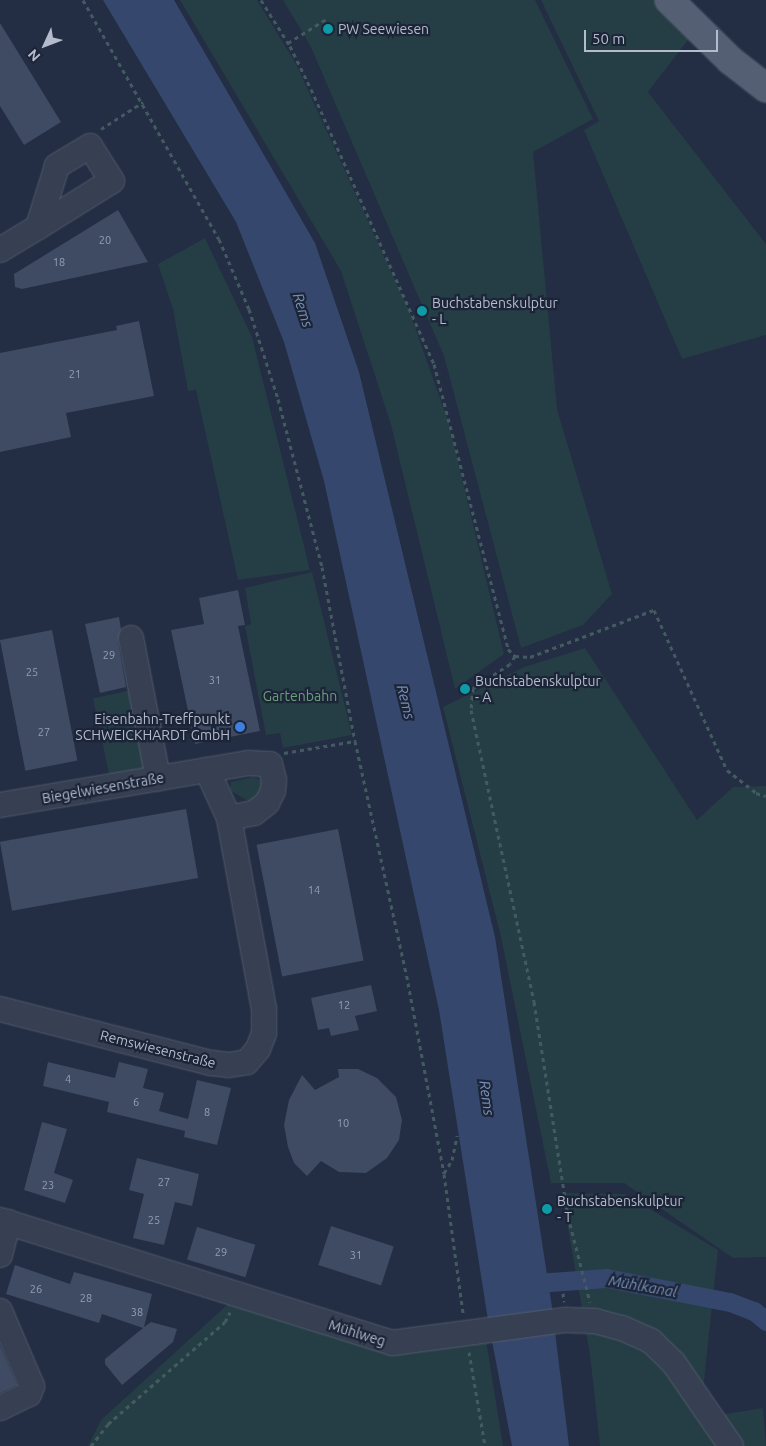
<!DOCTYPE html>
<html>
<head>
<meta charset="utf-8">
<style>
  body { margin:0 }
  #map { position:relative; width:766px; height:1446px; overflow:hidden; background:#232d43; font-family:Ubuntu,sans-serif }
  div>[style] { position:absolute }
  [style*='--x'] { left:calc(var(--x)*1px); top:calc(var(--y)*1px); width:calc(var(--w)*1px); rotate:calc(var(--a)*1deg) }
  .green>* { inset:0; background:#253d44; transform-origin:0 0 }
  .water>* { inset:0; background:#35476c }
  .canal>* { height:19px; margin:-9.5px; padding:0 9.5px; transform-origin:9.5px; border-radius:9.5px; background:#35476c }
  .building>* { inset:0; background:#3e4b63; transform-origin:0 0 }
  .path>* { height:3px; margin-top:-1.5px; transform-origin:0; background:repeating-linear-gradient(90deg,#435a61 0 4px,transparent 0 8px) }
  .roads { filter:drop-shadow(0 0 1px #525b6d) drop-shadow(0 0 1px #525b6d) }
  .minor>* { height:24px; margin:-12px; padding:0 12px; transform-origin:12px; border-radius:12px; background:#374052 }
  .major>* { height:28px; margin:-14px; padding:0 14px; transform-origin:14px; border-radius:14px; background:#555f73 }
  .dots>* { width:14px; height:14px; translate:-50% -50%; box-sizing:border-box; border:2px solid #1c2538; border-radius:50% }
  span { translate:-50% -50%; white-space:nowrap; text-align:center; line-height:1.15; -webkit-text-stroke:4.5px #1c2538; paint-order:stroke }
  .number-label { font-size:11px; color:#969fb2 }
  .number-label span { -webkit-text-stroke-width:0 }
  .poi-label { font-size:14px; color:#b4bbcd }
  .left { translate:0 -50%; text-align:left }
  .right { translate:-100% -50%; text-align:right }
  .park-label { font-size:14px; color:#69a07b }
  .street-label { font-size:14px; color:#b4bbcd }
  .water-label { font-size:15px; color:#798eb7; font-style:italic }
  .north { position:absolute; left:20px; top:20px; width:50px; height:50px; -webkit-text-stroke:4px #1c2538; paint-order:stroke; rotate:227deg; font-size:14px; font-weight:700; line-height:20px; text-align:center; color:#b4bbcd }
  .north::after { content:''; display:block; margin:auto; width:18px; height:22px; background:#b4bbcd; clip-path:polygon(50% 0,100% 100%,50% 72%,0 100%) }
  .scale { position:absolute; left:584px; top:30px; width:134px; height:22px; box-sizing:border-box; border:2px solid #b4bbcd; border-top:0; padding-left:6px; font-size:15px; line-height:18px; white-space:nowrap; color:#b4bbcd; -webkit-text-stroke:4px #1c2538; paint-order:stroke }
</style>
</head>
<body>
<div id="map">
  <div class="green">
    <i style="clip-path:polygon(180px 0,257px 0,296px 64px,410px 313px,449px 424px,504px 654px,455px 689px,391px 425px,341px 271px)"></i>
    <i style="clip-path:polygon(283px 0,535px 0,593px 119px,533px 152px,557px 409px,612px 594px,583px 625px,521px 648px,444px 356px,310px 45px)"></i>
    <i style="clip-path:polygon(541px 0,665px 0,691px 36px,648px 92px,766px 244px,766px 335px,682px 359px,584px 130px,599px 121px)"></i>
    <i style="clip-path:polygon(205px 238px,252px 337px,310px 570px,238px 580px,196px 390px,188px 391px,173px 309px,158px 264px)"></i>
    <i style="clip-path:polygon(312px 572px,352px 735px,283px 748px,280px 733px,266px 735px,245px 626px,251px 624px,245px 588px)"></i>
    <i style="clip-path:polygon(585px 648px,697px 820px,733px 787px,766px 786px,766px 1257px,733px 1258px,624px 1183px,551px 1183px,501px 937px,443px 707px,524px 667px)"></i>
    <i style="left:136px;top:689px;width:85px;height:44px;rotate:78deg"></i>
    <i style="clip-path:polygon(253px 777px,261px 780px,265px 787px,251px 803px,230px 790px,231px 782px)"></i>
    <i style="clip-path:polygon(562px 1193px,625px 1194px,718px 1250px,700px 1418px,763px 1408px,766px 1446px,600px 1446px,590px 1355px)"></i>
    <i style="clip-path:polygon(239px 1294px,393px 1338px,483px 1321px,503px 1446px,88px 1446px,101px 1420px)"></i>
  </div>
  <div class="water">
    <i style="clip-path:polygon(103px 0,174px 0,315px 243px,359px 372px,495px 937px,552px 1307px,569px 1446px,512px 1446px,488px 1320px,439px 1010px,324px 481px,284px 342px,236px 222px)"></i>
  </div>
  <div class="canal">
    <i style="--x:522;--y:1284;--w:84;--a:-4.1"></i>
    <i style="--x:606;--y:1278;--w:126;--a:11"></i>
    <i style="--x:730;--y:1302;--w:26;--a:21"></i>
    <i style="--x:754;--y:1311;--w:16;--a:40"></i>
  </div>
  <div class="building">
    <i style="clip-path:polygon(0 23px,61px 122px,24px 145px,0 106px)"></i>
    <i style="clip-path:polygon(118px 210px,148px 262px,22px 289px,15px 287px,14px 274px)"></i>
    <i style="clip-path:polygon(139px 321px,154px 396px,66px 413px,71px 437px,0 452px,0 353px,117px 330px,116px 326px)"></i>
    <i style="clip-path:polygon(238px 590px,245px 625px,238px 626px,260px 731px,195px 744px,171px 630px,204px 624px,199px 598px)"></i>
    <i style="clip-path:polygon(119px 617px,121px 629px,118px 641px,126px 687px,100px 693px,85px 624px)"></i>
    <i style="left:52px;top:630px;width:133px;height:53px;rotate:79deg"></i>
    <i style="left:186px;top:809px;width:70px;height:189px;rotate:80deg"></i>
    <i style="left:338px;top:829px;width:134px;height:83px;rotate:79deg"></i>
    <i style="clip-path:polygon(371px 985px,377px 1011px,355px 1016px,359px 1030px,331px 1036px,329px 1028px,318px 1030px,311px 998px)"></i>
    <i style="clip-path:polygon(48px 1062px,115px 1078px,119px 1062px,148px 1069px,143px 1088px,164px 1093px,159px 1111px,188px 1119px,197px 1080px,231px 1088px,217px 1145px,184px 1137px,185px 1131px,107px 1112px,109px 1102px,43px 1086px)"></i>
    <i style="clip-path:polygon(338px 1069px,358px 1069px,377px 1078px,396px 1097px,402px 1120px,399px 1140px,387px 1158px,366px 1173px,339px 1172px,321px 1161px,307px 1176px,294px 1163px,288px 1147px,284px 1125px,289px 1100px,302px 1075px,315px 1090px,339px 1077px)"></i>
    <i style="clip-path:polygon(42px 1122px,67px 1129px,54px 1173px,73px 1180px,65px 1203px,24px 1190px)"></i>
    <i style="clip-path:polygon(137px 1158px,199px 1174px,192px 1206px,175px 1202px,164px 1245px,133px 1238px,144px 1194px,129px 1190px)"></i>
    <i style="left:331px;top:1226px;width:66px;height:41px;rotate:18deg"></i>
    <i style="left:197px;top:1227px;width:61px;height:34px;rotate:17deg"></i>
    <i style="clip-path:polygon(15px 1265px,70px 1284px,74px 1272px,152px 1294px,144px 1327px,151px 1322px,177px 1329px,173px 1342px,122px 1385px,105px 1364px,105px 1359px,143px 1328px,102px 1314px,99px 1323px,6px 1294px)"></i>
    <i style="clip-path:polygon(0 1346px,17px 1385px,0 1393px)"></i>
  </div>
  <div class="path">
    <i style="--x:83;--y:0;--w:275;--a:60.4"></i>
    <i style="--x:219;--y:239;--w:76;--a:66.8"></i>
    <i style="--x:249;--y:309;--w:95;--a:72.1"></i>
    <i style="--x:278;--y:399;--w:174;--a:75.3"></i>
    <i style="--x:322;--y:567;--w:177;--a:79.3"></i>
    <i style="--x:355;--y:741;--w:248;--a:77.6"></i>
    <i style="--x:408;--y:983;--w:194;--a:79.3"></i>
    <i style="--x:444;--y:1174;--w:140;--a:82.2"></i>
    <i style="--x:261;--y:0;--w:54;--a:57.8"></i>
    <i style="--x:290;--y:46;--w:48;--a:64"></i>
    <i style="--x:311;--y:89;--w:301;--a:65.9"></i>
    <i style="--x:434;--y:364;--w:294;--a:75.4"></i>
    <i style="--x:508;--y:649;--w:10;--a:45"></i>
    <i style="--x:515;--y:656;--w:15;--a:4"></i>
    <i style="--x:530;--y:657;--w:133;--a:-20.8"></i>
    <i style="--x:654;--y:610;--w:176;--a:65.5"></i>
    <i style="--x:727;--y:770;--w:37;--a:38"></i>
    <i style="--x:756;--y:793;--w:10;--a:17"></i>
    <i style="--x:288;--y:43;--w:47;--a:-32"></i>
    <i style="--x:101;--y:129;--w:50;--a:-32.7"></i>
    <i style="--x:515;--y:656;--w:9;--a:122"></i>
    <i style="--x:510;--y:664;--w:44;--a:147"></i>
    <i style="--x:473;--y:688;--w:22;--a:95"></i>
    <i style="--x:471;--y:710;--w:299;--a:77.8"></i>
    <i style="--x:534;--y:1002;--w:217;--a:81"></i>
    <i style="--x:568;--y:1216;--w:89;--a:75.7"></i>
    <i style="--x:284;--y:753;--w:72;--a:-9.6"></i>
    <i style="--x:444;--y:1173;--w:15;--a:-58"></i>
    <i style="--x:452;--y:1160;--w:25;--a:-78"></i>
    <i style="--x:563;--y:1293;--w:9;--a:84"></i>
    <i style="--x:469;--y:1352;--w:95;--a:80.3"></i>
    <i style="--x:91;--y:1446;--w:28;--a:-52"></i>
    <i style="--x:108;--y:1424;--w:155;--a:-41.1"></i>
    <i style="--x:225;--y:1322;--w:11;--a:-63"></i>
  </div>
  <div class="roads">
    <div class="minor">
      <i style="--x:0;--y:250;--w:44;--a:-31.2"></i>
      <i style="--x:38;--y:227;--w:87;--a:-31.9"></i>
      <i style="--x:112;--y:181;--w:41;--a:-122.2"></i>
      <i style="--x:90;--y:146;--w:39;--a:149"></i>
      <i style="--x:57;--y:166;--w:64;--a:107.3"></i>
      <i style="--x:131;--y:638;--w:143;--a:79.1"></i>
      <i style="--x:0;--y:805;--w:252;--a:-9.6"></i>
      <i style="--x:248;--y:763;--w:22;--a:3"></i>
      <i style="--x:270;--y:764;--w:16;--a:76"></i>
      <i style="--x:274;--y:780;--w:11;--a:95"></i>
      <i style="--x:273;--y:791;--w:13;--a:117"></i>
      <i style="--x:267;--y:803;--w:16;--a:142"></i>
      <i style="--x:254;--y:813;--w:25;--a:169"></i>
      <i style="--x:229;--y:818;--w:53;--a:-114.6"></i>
      <i style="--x:0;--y:1009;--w:218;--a:14.4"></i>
      <i style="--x:211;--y:1063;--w:18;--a:6"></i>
      <i style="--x:229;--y:1065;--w:18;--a:-9"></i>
      <i style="--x:247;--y:1062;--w:17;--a:-50"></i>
      <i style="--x:258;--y:1049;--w:17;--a:-69"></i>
      <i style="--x:264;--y:1033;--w:24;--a:-90"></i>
      <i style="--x:264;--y:1009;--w:194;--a:-100.4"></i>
      <i style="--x:0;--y:1220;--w:411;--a:17.4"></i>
      <i style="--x:392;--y:1343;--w:175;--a:-7.6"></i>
      <i style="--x:565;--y:1320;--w:30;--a:2"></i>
      <i style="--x:595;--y:1321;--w:28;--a:15"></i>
      <i style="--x:622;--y:1328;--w:32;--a:24"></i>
      <i style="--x:651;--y:1341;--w:30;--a:44"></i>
      <i style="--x:673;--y:1362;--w:102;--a:55.4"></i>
      <i style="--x:0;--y:1255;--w:34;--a:-76"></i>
      <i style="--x:0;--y:1311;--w:82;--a:66.9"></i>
      <i style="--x:32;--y:1386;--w:9;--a:111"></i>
      <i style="--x:29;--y:1394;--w:32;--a:154"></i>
    </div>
    <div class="major">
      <i style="--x:669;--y:0;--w:86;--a:44.5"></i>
      <i style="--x:730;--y:60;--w:46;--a:37.9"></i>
    </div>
  </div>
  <div class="dots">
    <i style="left:328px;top:29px;background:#0f9aa8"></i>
    <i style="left:422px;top:311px;background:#0f9aa8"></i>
    <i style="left:465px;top:689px;background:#0f9aa8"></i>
    <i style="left:240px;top:727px;background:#3f7fe0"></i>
    <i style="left:547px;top:1209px;background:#0f9aa8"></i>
  </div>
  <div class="number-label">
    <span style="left:105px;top:240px">20</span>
    <span style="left:59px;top:262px">18</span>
    <span style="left:75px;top:374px">21</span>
    <span style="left:109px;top:655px">29</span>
    <span style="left:32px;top:672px">25</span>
    <span style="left:215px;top:680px">31</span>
    <span style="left:44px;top:732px">27</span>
    <span style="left:314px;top:890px">14</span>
    <span style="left:344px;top:1005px">12</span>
    <span style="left:68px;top:1079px">4</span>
    <span style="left:136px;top:1102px">6</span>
    <span style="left:207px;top:1112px">8</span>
    <span style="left:343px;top:1123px">10</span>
    <span style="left:164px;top:1182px">27</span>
    <span style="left:48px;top:1185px">23</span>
    <span style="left:154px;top:1220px">25</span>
    <span style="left:221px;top:1252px">29</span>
    <span style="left:356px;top:1255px">31</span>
    <span style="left:36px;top:1289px">26</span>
    <span style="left:86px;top:1298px">28</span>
    <span style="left:137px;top:1312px">38</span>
  </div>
  <div class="poi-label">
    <span class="left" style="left:338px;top:29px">PW Seewiesen</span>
    <span class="left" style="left:432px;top:311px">Buchstabenskulptur<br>- L</span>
    <span class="left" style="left:475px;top:689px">Buchstabenskulptur<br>- A</span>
    <span class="right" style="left:230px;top:727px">Eisenbahn-Treffpunkt<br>SCHWEICKHARDT GmbH</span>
    <span class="left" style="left:557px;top:1209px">Buchstabenskulptur<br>- T</span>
  </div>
  <div class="park-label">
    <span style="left:300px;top:696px">Gartenbahn</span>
  </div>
  <div class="street-label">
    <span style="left:103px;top:788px;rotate:-10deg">Biegelwiesenstraße</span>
    <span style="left:158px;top:1049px;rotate:14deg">Remswiesenstraße</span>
    <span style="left:357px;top:1333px;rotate:17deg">Mühlweg</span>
  </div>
  <div class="water-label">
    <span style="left:303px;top:310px;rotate:72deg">Rems</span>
    <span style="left:406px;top:702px;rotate:76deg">Rems</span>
    <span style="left:487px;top:1098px;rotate:82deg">Rems</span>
    <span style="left:643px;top:1286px;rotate:10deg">Mühlkanal</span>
  </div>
  <div class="north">N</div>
  <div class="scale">50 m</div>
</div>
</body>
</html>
